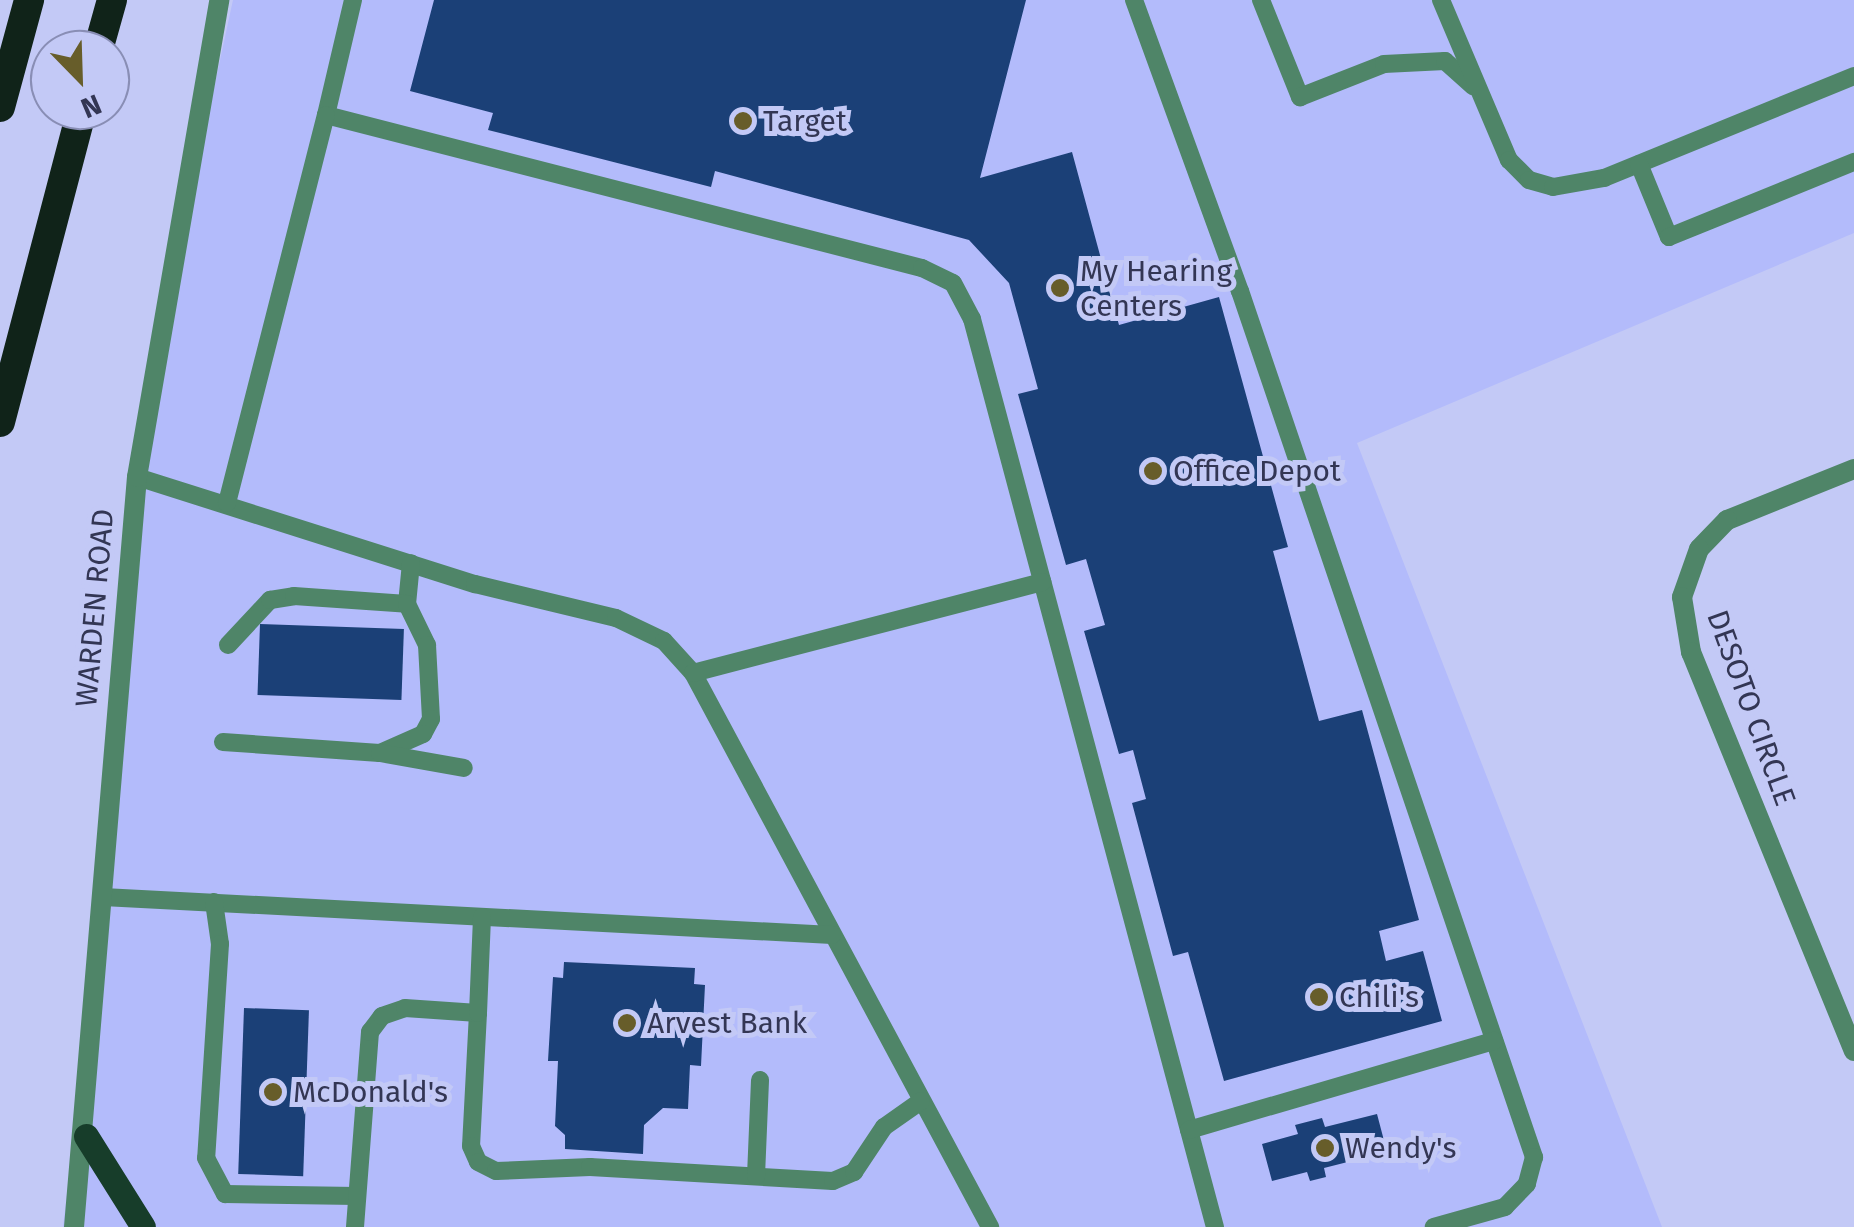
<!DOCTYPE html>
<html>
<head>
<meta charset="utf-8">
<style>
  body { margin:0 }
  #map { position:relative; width:1854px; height:1227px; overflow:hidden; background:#c3c9f6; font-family:"Fira Sans",sans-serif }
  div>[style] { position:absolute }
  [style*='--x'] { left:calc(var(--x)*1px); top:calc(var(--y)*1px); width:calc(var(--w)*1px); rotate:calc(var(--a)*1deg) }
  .built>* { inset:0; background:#b3bbfb }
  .building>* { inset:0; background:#1b4077; transform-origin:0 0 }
  .service>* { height:18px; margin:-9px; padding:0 9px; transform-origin:9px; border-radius:9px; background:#4f8568 }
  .minor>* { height:20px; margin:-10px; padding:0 10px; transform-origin:10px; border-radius:10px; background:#4f8568 }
  .tertiary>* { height:20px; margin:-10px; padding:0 10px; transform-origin:10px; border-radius:10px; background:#4f8568 }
  .primary>* { height:25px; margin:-12.5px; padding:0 12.5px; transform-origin:12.5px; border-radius:12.5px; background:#173d2a }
  .motorway>* { height:30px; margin:-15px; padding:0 15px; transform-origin:15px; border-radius:15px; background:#102319 }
  .dots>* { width:28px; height:28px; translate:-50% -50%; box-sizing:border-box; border:5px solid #c3c9f6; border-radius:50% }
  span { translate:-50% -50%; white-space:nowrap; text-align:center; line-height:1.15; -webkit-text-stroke:10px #c3c9f6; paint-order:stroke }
  .poi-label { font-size:30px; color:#333654 }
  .left { translate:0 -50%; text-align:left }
  .street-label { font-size:30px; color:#333654 }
  .north { position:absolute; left:30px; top:30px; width:100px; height:100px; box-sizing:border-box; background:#c3c9f6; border:2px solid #898eb5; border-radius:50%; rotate:157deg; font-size:28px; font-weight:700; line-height:40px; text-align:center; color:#333654 }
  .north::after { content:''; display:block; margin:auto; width:35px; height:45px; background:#675d2a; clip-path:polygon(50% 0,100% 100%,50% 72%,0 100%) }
</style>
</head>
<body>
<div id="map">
  <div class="built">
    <i style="clip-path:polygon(233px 0,1854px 0,1854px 233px,1357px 443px,1662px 1227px,63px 1227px,103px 897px,149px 388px)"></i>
  </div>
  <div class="building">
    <i style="clip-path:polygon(434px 0,1026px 0,980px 178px,1072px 152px,1119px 325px,1219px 297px,1288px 547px,1273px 551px,1319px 721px,1362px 710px,1419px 920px,1379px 931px,1386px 961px,1423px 951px,1442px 1021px,1224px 1081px,1188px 952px,1173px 956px,1132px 803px,1146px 799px,1133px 750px,1119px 754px,1084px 631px,1105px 625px,1086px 559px,1066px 565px,1018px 394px,1038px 389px,1009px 283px,969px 240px,715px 171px,711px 187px,488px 130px,493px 113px,410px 91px)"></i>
    <i style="left:260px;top:624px;width:144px;height:71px;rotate:2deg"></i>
    <i style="clip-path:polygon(564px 962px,695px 968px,694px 984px,705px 985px,701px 1066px,690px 1065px,688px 1109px,663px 1108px,644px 1125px,643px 1154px,565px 1149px,565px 1135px,555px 1126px,558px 1061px,548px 1061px,553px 977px,563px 978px)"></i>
    <i style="left:244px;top:1008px;width:65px;height:166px;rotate:2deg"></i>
    <i style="clip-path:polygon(1377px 1114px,1387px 1152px,1324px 1168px,1326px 1177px,1310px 1181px,1307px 1172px,1272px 1181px,1262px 1144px,1298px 1134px,1295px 1125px,1322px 1118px,1325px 1127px)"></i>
  </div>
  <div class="service">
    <i style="--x:353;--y:0;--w:118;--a:103.2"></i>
    <i style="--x:326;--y:115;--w:615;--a:14.4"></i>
    <i style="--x:922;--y:268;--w:34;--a:26"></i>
    <i style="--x:953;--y:283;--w:41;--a:62.2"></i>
    <i style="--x:972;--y:319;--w:940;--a:75.02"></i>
    <i style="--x:1134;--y:0;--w:310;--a:70"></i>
    <i style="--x:1240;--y:291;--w:915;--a:71.25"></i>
    <i style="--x:1534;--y:1157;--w:28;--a:105"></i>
    <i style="--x:1527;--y:1184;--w:32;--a:134"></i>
    <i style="--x:1505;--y:1207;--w:74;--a:164.3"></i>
    <i style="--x:1261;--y:0;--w:105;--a:68.1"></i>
    <i style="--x:1300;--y:97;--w:90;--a:-21.4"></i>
    <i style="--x:1384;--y:64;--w:61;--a:-2.8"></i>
    <i style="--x:1445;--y:61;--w:38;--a:42"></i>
    <i style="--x:1441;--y:0;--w:174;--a:67"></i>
    <i style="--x:1509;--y:160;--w:28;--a:45"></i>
    <i style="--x:1529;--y:180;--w:25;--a:16"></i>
    <i style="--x:1553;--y:187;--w:52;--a:-10"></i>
    <i style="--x:1604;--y:178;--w:270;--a:-22.2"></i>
    <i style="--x:1639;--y:164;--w:79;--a:67.7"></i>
    <i style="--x:1669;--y:237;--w:200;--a:-22.1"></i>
    <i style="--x:137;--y:477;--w:355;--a:17.6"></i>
    <i style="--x:475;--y:584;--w:145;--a:13.6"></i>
    <i style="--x:616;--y:618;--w:53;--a:25.6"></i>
    <i style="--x:664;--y:641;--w:43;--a:47.8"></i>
    <i style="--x:693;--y:673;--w:629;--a:61.8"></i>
    <i style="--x:227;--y:503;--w:400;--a:-75.7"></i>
    <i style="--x:407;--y:604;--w:41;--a:-84.4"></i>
    <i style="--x:228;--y:645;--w:62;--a:-47"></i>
    <i style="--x:270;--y:600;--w:24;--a:-9"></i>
    <i style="--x:294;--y:596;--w:113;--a:4"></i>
    <i style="--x:407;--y:604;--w:46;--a:64"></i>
    <i style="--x:427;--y:645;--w:74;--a:86.9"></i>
    <i style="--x:431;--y:719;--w:17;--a:118"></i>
    <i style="--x:423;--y:734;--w:47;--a:156.2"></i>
    <i style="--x:693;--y:673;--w:361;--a:-14.6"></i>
    <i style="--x:223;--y:742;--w:157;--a:4"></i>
    <i style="--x:380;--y:753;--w:85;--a:10.1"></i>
    <i style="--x:103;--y:897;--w:730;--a:2.98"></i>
    <i style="--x:214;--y:902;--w:42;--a:81.9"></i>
    <i style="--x:220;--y:944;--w:214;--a:93.7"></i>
    <i style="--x:206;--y:1158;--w:41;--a:62.2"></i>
    <i style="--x:225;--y:1194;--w:132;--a:0.9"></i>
    <i style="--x:478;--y:1013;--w:133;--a:93"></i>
    <i style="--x:471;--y:1146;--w:17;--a:66"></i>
    <i style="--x:478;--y:1162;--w:20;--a:27"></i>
    <i style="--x:496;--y:1171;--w:94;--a:-2.4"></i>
    <i style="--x:590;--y:1167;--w:243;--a:3.3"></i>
    <i style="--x:833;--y:1181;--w:23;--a:-23"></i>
    <i style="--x:854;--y:1172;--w:54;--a:-56.3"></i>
    <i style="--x:884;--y:1127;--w:45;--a:-35.1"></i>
    <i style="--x:1189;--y:1130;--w:318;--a:-16.3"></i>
    <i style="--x:756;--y:1176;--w:96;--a:-87.6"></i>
    <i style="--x:355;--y:1227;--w:196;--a:-85.6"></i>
    <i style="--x:370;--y:1032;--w:20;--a:-53"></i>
    <i style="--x:382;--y:1016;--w:24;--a:-19"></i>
    <i style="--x:405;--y:1008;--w:73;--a:3.9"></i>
    <i style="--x:478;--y:1013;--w:96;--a:-87.6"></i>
  </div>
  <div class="minor">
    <i style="--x:1854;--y:469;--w:137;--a:158.1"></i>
    <i style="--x:1727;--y:520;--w:40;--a:134"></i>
    <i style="--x:1699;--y:549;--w:51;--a:109.5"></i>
    <i style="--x:1682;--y:597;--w:56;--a:80.7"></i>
    <i style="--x:1691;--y:652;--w:431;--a:67.8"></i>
  </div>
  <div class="tertiary">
    <i style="--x:74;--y:1227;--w:753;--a:-85.2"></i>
    <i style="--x:137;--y:477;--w:484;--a:-80.2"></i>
  </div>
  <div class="primary">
    <i style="--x:86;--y:1136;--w:107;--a:57.9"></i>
  </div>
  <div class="motorway">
    <i style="--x:98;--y:50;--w:52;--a:-74.4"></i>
    <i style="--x:0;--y:107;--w:111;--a:-74.8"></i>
    <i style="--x:0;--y:422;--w:323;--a:-75.3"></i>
  </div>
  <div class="dots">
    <i style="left:743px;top:121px;background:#675d2a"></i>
    <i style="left:1060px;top:288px;background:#675d2a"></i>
    <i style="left:1153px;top:471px;background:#675d2a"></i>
    <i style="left:1319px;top:997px;background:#675d2a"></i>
    <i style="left:627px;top:1023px;background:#675d2a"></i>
    <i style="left:273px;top:1092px;background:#675d2a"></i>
    <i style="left:1325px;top:1148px;background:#675d2a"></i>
  </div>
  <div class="poi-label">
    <span class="left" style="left:763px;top:121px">Target</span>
    <span class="left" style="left:1080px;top:288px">My Hearing<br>Centers</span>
    <span class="left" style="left:1173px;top:471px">Office Depot</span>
    <span class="left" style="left:1339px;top:997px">Chili's</span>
    <span class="left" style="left:647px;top:1023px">Arvest Bank</span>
    <span class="left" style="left:293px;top:1092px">McDonald's</span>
    <span class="left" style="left:1345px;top:1148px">Wendy's</span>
  </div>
  <div class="street-label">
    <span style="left:95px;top:608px;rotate:-85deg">WARDEN ROAD</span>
    <span style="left:1751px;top:708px;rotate:70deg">DESOTO CIRCLE</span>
  </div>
  <div class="north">N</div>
</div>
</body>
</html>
